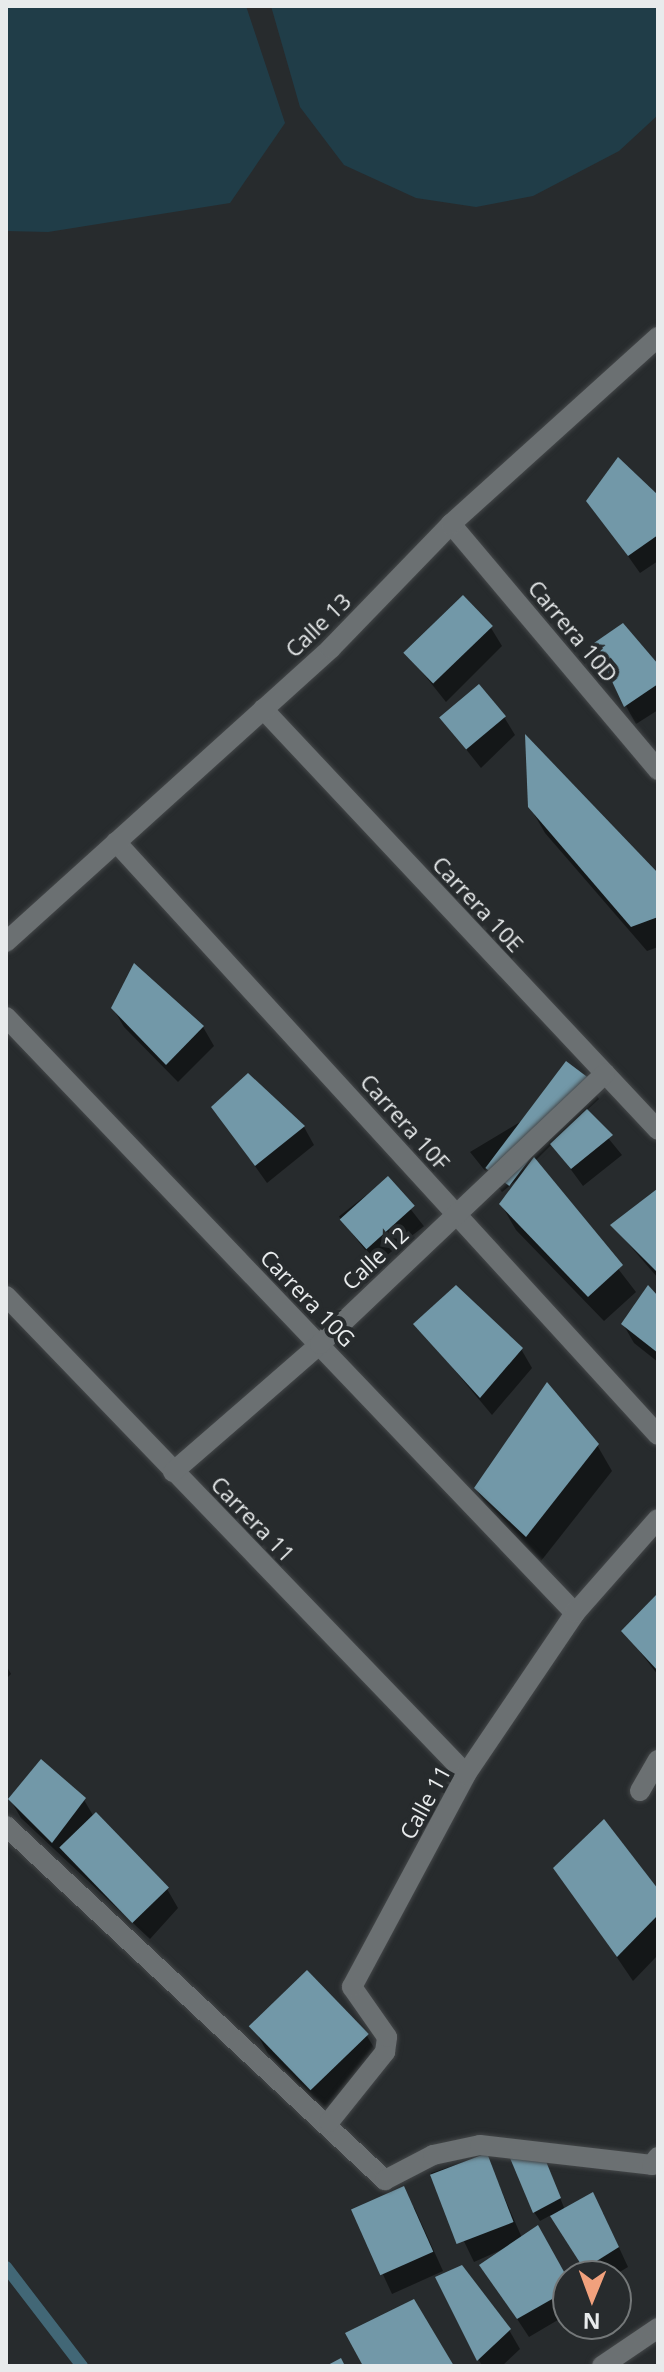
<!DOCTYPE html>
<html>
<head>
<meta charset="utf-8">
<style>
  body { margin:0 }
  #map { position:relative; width:664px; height:2372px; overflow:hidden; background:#272b2d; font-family:"Open Sans",sans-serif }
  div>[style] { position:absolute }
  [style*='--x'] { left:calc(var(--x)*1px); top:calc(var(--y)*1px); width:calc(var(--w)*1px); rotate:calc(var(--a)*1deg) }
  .green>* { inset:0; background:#203d48 }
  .shadow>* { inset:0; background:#0007; transform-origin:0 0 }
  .stream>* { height:12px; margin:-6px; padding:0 6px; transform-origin:6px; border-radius:6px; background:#426776 }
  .building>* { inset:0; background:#7298a8; transform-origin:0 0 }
  .roads { filter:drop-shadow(0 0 2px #444749) drop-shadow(0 0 2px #444749) }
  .minor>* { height:20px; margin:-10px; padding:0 10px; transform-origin:10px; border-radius:10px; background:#6b7072 }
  span { translate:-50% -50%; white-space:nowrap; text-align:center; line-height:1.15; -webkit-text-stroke:8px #272b2d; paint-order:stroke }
  .street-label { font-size:22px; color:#e8ebec }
  .frame { position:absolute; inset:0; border:8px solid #e8ebec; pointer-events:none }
  .north { position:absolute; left:552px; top:2260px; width:80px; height:80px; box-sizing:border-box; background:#272b2d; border:2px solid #747879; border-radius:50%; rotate:181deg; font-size:22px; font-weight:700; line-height:32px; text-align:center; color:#e8ebec }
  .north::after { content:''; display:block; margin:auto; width:28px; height:36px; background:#f1a17d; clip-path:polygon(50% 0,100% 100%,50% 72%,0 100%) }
</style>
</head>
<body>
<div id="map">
  <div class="green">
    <i style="clip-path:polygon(6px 6px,246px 6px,285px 123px,230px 203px,48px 232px,6px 231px)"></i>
    <i style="clip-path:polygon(271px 6px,658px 6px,658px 115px,619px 151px,533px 196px,476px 207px,416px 198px,344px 165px,300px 107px)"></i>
  </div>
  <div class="shadow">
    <i style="clip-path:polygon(658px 497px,658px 561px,640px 573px,589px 501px)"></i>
    <i style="clip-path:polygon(491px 628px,502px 646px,446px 702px,407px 653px)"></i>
    <i style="clip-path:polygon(658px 667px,658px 710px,636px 724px,626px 706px)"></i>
    <i style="clip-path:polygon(504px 717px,515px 735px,481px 768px,442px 719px)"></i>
    <i style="clip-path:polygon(530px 807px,658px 876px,658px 947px,647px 951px,545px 833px)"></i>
    <i style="clip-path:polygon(113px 1008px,203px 1027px,214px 1046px,178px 1082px,124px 1027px)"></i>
    <i style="clip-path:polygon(248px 1076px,304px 1127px,314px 1145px,267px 1183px,213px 1107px)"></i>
    <i style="clip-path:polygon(588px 1081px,599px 1099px,586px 1111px,622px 1155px,583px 1186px,552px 1144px,535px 1161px,636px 1292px,604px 1321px,516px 1230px,501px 1204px,524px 1174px,502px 1192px,470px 1152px)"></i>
    <i style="left:387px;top:1179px;width:60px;height:61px;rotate:52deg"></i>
    <i style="clip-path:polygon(658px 1194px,658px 1278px,613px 1226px)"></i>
    <i style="clip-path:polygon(658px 1299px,658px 1362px,634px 1343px,623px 1324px)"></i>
    <i style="clip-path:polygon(416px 1324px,521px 1349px,532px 1368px,492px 1415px)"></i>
    <i style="clip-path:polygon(597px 1445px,612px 1471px,541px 1561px,491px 1514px,476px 1489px)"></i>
    <i style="clip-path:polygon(658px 1596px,658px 1675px,624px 1631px)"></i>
    <i style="clip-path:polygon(6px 1665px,11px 1674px,6px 1679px)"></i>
    <i style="clip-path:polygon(10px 1799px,84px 1800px,94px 1817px,167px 1889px,178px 1908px,150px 1939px,21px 1818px)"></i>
    <i style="clip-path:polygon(556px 1868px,658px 1892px,658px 1955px,633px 1981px)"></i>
    <i style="clip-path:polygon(254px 2028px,367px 2036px,382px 2061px,334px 2121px,268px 2054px)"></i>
    <i style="clip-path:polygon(486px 2155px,522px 2238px,568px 2282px,568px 2314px,529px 2337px,482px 2266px,501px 2250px,474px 2262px,431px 2173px)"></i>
    <i style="clip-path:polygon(547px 2166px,565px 2210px,603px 2213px,628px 2267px,613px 2276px,590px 2276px,551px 2215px,540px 2221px,534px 2212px)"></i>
    <i style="clip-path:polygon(414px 2207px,443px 2271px,392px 2294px,356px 2216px)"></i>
    <i style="clip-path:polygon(438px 2278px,509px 2330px,520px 2349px,502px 2366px,482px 2366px)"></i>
  </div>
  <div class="stream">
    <i style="--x:6;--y:2267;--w:125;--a:52.5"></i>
  </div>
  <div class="building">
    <i style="clip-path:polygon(618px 457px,658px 495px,658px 535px,628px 556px,586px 501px)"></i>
    <i style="left:463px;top:595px;width:43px;height:83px;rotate:46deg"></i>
    <i style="clip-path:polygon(623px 623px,658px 664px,658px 684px,624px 707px,594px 643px)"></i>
    <i style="left:479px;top:684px;width:42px;height:52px;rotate:50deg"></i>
    <i style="clip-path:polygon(525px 734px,658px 873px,658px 917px,631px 927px,528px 807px)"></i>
    <i style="clip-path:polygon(134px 963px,204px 1026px,166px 1065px,111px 1008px)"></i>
    <i style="left:566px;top:1061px;width:30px;height:134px;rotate:37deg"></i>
    <i style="clip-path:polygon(248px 1073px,305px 1126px,255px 1166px,211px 1107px)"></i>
    <i style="clip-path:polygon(587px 1109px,613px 1135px,571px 1169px,550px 1144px)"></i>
    <i style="clip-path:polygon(534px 1157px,623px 1265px,588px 1297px,499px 1204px)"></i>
    <i style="left:388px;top:1176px;width:40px;height:65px;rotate:48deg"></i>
    <i style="clip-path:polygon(657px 1189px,658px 1191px,658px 1273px,610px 1225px)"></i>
    <i style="clip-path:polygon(456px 1285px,523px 1348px,480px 1398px,413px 1324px)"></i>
    <i style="clip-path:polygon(648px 1285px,658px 1296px,658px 1353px,621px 1324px)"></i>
    <i style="clip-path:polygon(547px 1382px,599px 1444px,526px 1537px,474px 1488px)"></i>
    <i style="clip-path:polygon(658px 1593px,658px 1671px,621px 1631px)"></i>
    <i style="clip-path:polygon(41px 1759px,86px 1798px,52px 1843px,8px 1799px)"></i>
    <i style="left:96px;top:1812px;width:105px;height:51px;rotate:46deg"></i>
    <i style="clip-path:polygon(604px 1819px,658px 1889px,658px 1915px,617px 1957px,553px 1868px)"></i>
    <i style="left:307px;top:1970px;width:89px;height:81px;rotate:46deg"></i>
    <i style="left:487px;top:2153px;width:74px;height:61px;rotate:69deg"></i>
    <i style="clip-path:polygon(543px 2154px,561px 2198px,533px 2213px,510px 2158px)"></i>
    <i style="left:404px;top:2186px;width:72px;height:58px;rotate:66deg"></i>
    <i style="clip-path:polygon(593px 2192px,619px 2247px,584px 2269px,550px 2216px)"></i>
    <i style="clip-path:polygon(538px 2225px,568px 2279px,568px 2290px,517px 2319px,479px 2265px)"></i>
    <i style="clip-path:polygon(462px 2265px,511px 2329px,477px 2361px,435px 2277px)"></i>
    <i style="clip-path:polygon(414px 2299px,454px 2366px,363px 2366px,345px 2333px)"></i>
    <i style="clip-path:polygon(341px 2358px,345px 2366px,326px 2366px)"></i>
  </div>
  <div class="roads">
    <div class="minor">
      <i style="--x:451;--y:524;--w:322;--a:49.9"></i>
      <i style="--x:263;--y:709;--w:577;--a:46.82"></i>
      <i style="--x:116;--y:842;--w:803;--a:47.57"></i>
      <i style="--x:6;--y:942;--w:438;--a:-42.1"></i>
      <i style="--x:331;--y:648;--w:173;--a:-45.9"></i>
      <i style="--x:451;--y:524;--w:279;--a:-42.1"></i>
      <i style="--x:6;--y:1017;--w:824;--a:46.33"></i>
      <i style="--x:6;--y:1296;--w:663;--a:46.1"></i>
      <i style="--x:173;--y:1472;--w:195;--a:-41"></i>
      <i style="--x:320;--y:1344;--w:393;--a:-43.5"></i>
      <i style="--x:640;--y:1791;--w:36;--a:-60"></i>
      <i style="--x:6;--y:1826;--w:519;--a:43.05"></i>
      <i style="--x:385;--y:2180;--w:54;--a:-27.5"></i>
      <i style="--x:433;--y:2155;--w:48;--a:-12"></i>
      <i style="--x:480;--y:2145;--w:173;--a:6.6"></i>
      <i style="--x:652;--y:2165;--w:10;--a:-53"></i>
      <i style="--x:329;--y:2122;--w:90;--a:-51.3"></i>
      <i style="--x:385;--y:2052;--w:15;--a:-82"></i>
      <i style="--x:387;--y:2037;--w:61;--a:-125"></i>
      <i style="--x:352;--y:1987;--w:242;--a:-61.8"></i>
      <i style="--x:466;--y:1774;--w:194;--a:-55.9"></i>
      <i style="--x:575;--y:1613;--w:125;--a:-48.6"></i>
      <i style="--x:602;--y:2366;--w:68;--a:-34.2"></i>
    </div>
  </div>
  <div class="street-label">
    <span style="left:318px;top:625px;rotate:-44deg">Calle 13</span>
    <span style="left:573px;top:631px;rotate:50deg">Carrera 10D</span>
    <span style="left:478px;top:904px;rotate:47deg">Carrera 10E</span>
    <span style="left:405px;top:1122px;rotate:48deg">Carrera 10F</span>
    <span style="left:375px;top:1258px;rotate:-43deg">Calle 12</span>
    <span style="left:308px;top:1298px;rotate:46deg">Carrera 10G</span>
    <span style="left:253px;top:1519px;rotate:46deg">Carrera 11</span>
    <span style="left:425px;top:1802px;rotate:-61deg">Calle 11</span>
  </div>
  <div class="frame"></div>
  <div class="north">N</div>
</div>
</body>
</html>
